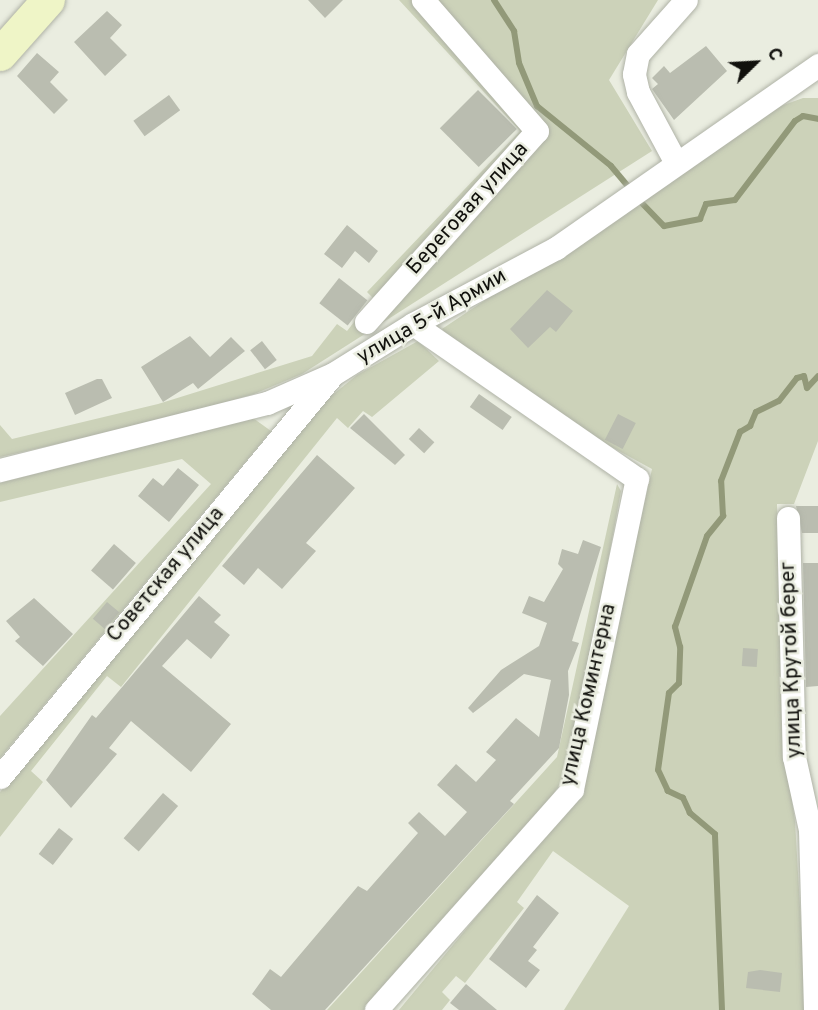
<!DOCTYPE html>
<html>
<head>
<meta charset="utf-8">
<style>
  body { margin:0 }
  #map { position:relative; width:818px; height:1010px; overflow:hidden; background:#eaede0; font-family:Overpass,sans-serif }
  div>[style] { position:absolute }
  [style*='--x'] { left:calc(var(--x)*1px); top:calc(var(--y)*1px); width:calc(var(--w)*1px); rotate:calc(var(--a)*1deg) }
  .green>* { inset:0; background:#ccd2b9 }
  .stream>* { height:6px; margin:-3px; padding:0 3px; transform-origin:3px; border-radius:3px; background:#929979 }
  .building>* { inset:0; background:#babdb0; transform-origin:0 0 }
  .roads { filter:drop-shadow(0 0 2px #afb2a6) drop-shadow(0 0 2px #afb2a6) }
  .street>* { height:23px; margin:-11.5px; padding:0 11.5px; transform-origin:11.5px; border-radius:11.5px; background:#fff }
  .secondary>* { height:33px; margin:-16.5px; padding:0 16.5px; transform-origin:16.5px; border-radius:16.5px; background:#eff5c7 }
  span { translate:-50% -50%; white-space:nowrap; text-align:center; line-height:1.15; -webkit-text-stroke:5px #eaede0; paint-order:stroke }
  .street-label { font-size:21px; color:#11110d }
  .north { position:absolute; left:720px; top:28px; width:70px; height:70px; -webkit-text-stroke:5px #eaede0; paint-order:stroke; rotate:66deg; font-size:19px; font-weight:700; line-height:28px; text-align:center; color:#11110d }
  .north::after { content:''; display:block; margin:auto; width:24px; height:32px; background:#11110d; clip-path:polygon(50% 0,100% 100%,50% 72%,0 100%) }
</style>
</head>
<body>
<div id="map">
  <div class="green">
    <i style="clip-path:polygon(399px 0,658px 0,609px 80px,652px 151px,302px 374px,254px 394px,167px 419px,0 457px,0 425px,12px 439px,158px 404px,312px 356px,337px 324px,347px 331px,373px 298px,367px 292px,520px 131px)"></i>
    <i style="clip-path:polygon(803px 98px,818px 98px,818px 441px,794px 504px,777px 504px,782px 733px,795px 821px,806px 1010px,564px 1010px,629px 906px,553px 851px,517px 902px,524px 908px,465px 983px,456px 976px,442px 992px,450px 1000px,442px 1010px,399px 1010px,574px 799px,585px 768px,652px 469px,564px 421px,465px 355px,442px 329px,767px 111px)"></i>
    <i style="clip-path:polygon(418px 341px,439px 361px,372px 417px,363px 411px,348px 428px,337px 418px,121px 687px,107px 676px,31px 771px,43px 782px,0 837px,0 792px,325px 401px,357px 375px)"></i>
    <i style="clip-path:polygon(253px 418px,271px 431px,0 758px,0 716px,211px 484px,182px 459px,0 502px,0 483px)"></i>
    <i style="clip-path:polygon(617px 484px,621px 491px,571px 761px,561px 783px,507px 858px,377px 1010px,327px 1010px,557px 757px)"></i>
  </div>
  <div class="stream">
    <i style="--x:494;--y:0;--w:37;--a:57"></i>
    <i style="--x:514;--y:31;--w:32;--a:81"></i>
    <i style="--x:519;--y:63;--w:47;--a:67.3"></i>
    <i style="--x:537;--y:106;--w:95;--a:39"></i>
    <i style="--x:611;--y:166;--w:30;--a:50"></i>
    <i style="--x:637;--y:198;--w:39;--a:46"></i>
    <i style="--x:664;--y:226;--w:37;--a:-11"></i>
    <i style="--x:700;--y:219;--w:16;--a:-68"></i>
    <i style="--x:706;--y:204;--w:29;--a:-8"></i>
    <i style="--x:735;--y:200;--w:99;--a:-52.8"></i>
    <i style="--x:795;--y:121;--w:9;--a:-32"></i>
    <i style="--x:803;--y:116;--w:15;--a:11"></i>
    <i style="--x:722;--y:1010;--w:176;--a:-92.3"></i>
    <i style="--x:715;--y:834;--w:33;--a:-140"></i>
    <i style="--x:690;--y:813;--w:17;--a:-115"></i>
    <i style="--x:683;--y:798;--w:17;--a:-155"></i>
    <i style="--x:668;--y:791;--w:23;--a:-115"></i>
    <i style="--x:658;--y:770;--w:78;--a:-81.9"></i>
    <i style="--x:669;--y:693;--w:14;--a:-45"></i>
    <i style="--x:679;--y:683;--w:36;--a:-88"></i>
    <i style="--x:680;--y:647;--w:21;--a:-104"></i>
    <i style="--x:675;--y:627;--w:96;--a:-70.6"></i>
    <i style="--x:707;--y:536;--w:26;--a:-51"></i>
    <i style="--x:723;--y:516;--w:35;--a:-93"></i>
    <i style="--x:721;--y:481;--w:53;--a:-68.8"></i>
    <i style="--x:740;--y:432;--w:12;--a:-31"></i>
    <i style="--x:750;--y:426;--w:15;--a:-67"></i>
    <i style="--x:756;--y:412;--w:25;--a:-26"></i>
    <i style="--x:779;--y:401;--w:29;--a:-52"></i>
    <i style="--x:797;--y:378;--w:7;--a:-16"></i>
    <i style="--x:804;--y:376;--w:12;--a:76"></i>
    <i style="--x:807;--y:388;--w:16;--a:-47"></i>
  </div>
  <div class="building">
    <i style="clip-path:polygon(308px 0,343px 0,325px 18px)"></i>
    <i style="clip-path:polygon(107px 11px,122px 25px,110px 38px,127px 55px,105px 76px,74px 42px)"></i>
    <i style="clip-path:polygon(706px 46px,727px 71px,674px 120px,652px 89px,658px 84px,652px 78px,664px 66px,670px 73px)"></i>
    <i style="clip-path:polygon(37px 53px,59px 72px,50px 82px,68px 100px,54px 114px,17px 76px)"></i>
    <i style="left:478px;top:90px;width:55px;height:54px;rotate:45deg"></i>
    <i style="left:169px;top:95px;width:19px;height:44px;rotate:54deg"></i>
    <i style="clip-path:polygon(347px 225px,378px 251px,369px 263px,355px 251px,342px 268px,324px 254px)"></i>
    <i style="left:339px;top:278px;width:36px;height:32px;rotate:38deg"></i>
    <i style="clip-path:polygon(547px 290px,573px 311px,556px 332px,550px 327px,528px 348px,510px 329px)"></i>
    <i style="clip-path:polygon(190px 336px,210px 357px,231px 337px,245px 351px,198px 389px,193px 383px,163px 402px,141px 367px)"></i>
    <i style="left:262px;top:341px;width:24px;height:15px;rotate:52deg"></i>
    <i style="clip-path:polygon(97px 379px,102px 379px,112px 398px,75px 415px,65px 393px)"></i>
    <i style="left:479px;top:394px;width:40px;height:16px;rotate:35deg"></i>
    <i style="clip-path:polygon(364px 414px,405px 455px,395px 465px,350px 428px)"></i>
    <i style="left:618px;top:414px;width:20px;height:29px;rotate:27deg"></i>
    <i style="left:419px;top:428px;width:21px;height:15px;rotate:43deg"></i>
    <i style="clip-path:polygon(317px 455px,355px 488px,306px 543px,316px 551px,282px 589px,258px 568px,244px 585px,222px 566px)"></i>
    <i style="clip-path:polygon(178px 468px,199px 485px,169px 522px,138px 496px,153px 478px,163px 486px)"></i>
    <i style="clip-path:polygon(818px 506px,818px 533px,802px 533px,796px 506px)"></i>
    <i style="clip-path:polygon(583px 540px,601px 547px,572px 641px,579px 643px,568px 671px,569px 695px,559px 748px,510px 801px,514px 804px,325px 1010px,271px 1010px,252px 994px,270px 969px,281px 977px,358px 886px,367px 891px,418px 833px,408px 823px,419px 812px,445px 836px,467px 812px,437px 785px,456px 764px,476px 782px,496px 760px,486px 752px,516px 718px,539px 737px,551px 680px,524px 674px,473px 713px,468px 708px,501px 670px,539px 646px,547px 623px,522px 613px,529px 596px,544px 602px,563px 569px,558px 564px,562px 549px,578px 554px)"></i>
    <i style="left:114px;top:544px;width:29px;height:35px;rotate:41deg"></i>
    <i style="clip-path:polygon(803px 563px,818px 563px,818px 686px,806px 687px)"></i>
    <i style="clip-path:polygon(199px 596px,221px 615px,214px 622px,230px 635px,211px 659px,187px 639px,162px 666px,231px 724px,191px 772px,131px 721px,109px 748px,117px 754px,71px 808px,46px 780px,92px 715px,96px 718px)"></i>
    <i style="clip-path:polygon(34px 598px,73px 634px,43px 666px,15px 641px,20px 637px,6px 621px)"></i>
    <i style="left:107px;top:602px;width:16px;height:22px;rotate:40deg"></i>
    <i style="left:743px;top:648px;width:15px;height:18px;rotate:4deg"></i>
    <i style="left:163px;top:793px;width:20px;height:60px;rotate:41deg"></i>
    <i style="left:59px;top:828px;width:18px;height:33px;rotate:38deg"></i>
    <i style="clip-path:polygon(537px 895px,559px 913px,533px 947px,537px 950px,528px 961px,540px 970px,526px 988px,489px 959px)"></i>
    <i style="clip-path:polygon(760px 970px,782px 973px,780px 992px,746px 988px,748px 972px)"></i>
    <i style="clip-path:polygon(466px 984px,497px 1010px,459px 1010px,450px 1003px)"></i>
  </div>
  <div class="roads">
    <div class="street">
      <i style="--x:675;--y:161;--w:78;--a:-118.2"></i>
      <i style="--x:638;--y:92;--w:18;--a:-103"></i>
      <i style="--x:634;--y:74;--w:20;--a:-79"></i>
      <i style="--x:638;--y:54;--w:72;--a:-48.4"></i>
      <i style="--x:366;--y:322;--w:256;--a:-48.2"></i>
      <i style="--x:537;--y:131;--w:174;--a:-131"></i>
      <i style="--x:0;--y:470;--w:275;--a:-14.1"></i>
      <i style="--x:267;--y:403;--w:72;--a:-23.7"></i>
      <i style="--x:333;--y:374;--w:94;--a:-32"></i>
      <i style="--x:413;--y:324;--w:162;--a:-28"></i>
      <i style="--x:556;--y:248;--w:320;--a:-34.9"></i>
      <i style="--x:788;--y:518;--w:239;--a:88.6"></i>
      <i style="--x:794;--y:757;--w:75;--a:77.6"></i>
      <i style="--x:810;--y:830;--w:180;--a:88.4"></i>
      <i style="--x:0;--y:777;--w:516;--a:-50.42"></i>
      <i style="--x:376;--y:1010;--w:295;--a:-48.4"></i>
      <i style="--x:572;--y:789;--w:317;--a:-78.2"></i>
      <i style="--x:637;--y:479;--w:272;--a:-145.3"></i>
    </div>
    <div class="secondary">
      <i style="--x:0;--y:54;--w:72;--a:-48.4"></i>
    </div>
  </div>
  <div class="street-label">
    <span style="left:468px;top:209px;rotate:-48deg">Береговая улица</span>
    <span style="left:432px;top:317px;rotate:-30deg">улица 5-й Армии</span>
    <span style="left:166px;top:575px;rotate:-50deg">Советская улица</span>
    <span style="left:792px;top:660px;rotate:-92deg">улица Крутой берег</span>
    <span style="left:589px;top:695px;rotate:-77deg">улица Коминтерна</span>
  </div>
  <div class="north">С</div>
</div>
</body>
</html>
